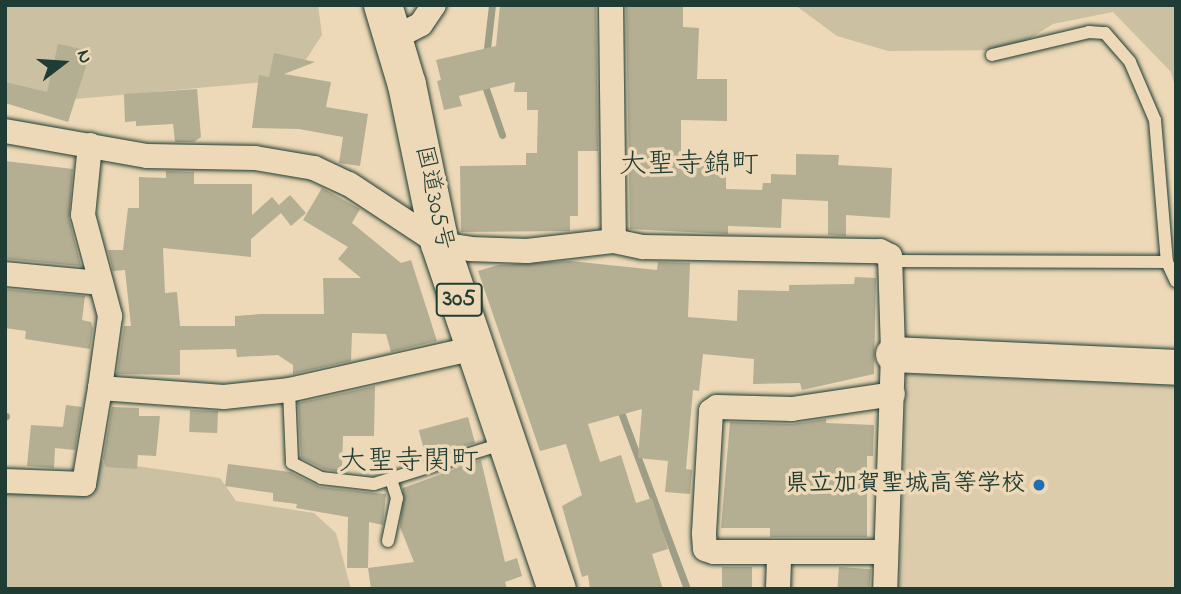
<!DOCTYPE html>
<html>
<head>
<meta charset="utf-8">
<style>
  body { margin:0 }
  #map { position:relative; width:1181px; height:594px; overflow:hidden; background:#edd9b7; font-family:"Indie Flower","Klee One",sans-serif }
  div>[style] { position:absolute }
  [style*='--x'] { left:calc(var(--x)*1px); top:calc(var(--y)*1px); width:calc(var(--w)*1px); rotate:calc(var(--a)*1deg) }
  .built>* { inset:0; background:#dcccac }
  .green>* { inset:0; background:#cbc0a2 }
  .stream>* { height:7px; margin:-3.5px; padding:0 3.5px; transform-origin:3.5px; border-radius:3.5px; background:#9e9d85 }
  .building>* { inset:0; background:#b4ae93; transform-origin:0 0 }
  .roads { filter:drop-shadow(0 0 2px #1f3d34) drop-shadow(0 0 2px #1f3d34) }
  .lane>* { height:12px; margin:-6px; padding:0 6px; transform-origin:6px; border-radius:6px; background:#edd9b7 }
  .street>* { height:24px; margin:-12px; padding:0 12px; transform-origin:12px; border-radius:12px; background:#edd9b7 }
  .secondary>* { height:35px; margin:-17.5px; padding:0 17.5px; transform-origin:17.5px; border-radius:17.5px; background:#edd9b7 }
  .highway>* { height:38px; margin:-19px; padding:0 19px; transform-origin:19px; border-radius:19px; background:#edd9b7 }
  .dots>* { width:19px; height:19px; translate:-50% -50%; box-sizing:border-box; border:4px solid #edd9b7; border-radius:50% }
  span { translate:-50% -50%; white-space:nowrap; text-align:center; line-height:1.15; -webkit-text-stroke:7px #edd9b7; paint-order:stroke }
  .shield-label span { padding:2px 5px; background:#edd9b7; border:2px solid; border-radius:5px; -webkit-text-stroke-width:0 }
  .shield-label { font-size:23px; color:#1f3d34; font-weight:700 }
  .street-label { font-size:24px; color:#1f3d34 }
  .poi-label { font-size:24px; color:#1f3d34; font-weight:700 }
  .right { translate:-100% -50%; text-align:right }
  .quarter-label { font-size:28px; color:#1f3d34 }
  .frame { position:absolute; inset:0; border:7px solid #1f3d34; pointer-events:none }
  .north { position:absolute; left:28px; top:28px; width:70px; height:70px; -webkit-text-stroke:5px #edd9b7; paint-order:stroke; rotate:73deg; font-size:19px; font-weight:700; line-height:28px; text-align:center; color:#1f3d34 }
  .north::after { content:''; display:block; margin:auto; width:24px; height:32px; background:#1f3d34; clip-path:polygon(50% 0,100% 100%,50% 72%,0 100%) }
</style>
</head>
<body>
<div id="map">
  <div class="built">
    <i style="clip-path:polygon(919px 368px,1176px 382px,1176px 589px,899px 589px,906px 373px)"></i>
  </div>
  <div class="green">
    <i style="clip-path:polygon(5px 5px,318px 5px,322px 35px,305px 61px,265px 82px,53px 101px,5px 86px)"></i>
    <i style="clip-path:polygon(795px 5px,1176px 5px,1176px 91px,1171px 72px,1113px 12px,1053px 24px,1011px 50px,888px 51px,837px 36px)"></i>
    <i style="clip-path:polygon(101px 461px,220px 478px,236px 501px,314px 513px,336px 533px,351px 589px,5px 589px,5px 492px,75px 497px,94px 484px)"></i>
  </div>
  <div class="stream">
    <i style="--x:486;--y:57;--w:52;--a:-83.4"></i>
    <i style="--x:484;--y:83;--w:55;--a:70.9"></i>
    <i style="--x:619;--y:407;--w:194;--a:69.5"></i>
    <i style="--x:5;--y:416;--w:1;--a:0"></i>
  </div>
  <div class="building">
    <i style="clip-path:polygon(500px 5px,596px 5px,598px 151px,578px 151px,578px 216px,570px 216px,570px 231px,461px 232px,460px 166px,526px 165px,526px 153px,537px 153px,538px 110px,527px 110px,527px 92px,514px 92px,515px 82px,459px 96px,462px 106px,444px 110px,437px 81px,441px 80px,436px 60px,496px 46px)"></i>
    <i style="clip-path:polygon(626px 5px,683px 5px,683px 27px,699px 28px,697px 79px,727px 79px,727px 121px,681px 120px,681px 159px,726px 159px,726px 189px,762px 190px,763px 183px,771px 183px,771px 174px,796px 175px,796px 154px,839px 155px,838px 165px,892px 168px,890px 218px,846px 215px,846px 236px,828px 235px,828px 201px,782px 199px,781px 228px,728px 226px,728px 234px,630px 229px)"></i>
    <i style="clip-path:polygon(58px 44px,91px 51px,68px 122px,5px 103px,5px 82px,47px 92px)"></i>
    <i style="clip-path:polygon(274px 53px,315px 62px,284px 74px,331px 82px,326px 107px,368px 114px,360px 166px,339px 163px,343px 137px,299px 129px,252px 128px,259px 75px,269px 77px)"></i>
    <i style="clip-path:polygon(197px 89px,201px 137px,194px 142px,175px 142px,173px 124px,136px 126px,136px 121px,125px 122px,124px 94px)"></i>
    <i style="clip-path:polygon(5px 161px,73px 169px,69px 218px,81px 266px,5px 259px)"></i>
    <i style="clip-path:polygon(166px 171px,194px 172px,194px 184px,252px 184px,252px 215px,272px 197px,279px 205px,290px 195px,306px 213px,291px 226px,281px 213px,251px 239px,251px 257px,163px 248px,165px 293px,177px 292px,180px 326px,235px 326px,235px 316px,261px 314px,324px 314px,323px 278px,361px 278px,338px 259px,348px 247px,303px 220px,322px 188px,360px 209px,352px 223px,401px 263px,411px 260px,437px 341px,391px 352px,386px 334px,352px 333px,351px 361px,293px 374px,293px 365px,278px 355px,237px 357px,236px 349px,180px 350px,180px 375px,117px 374px,124px 326px,131px 326px,125px 270px,113px 271px,108px 250px,123px 250px,128px 208px,139px 208px,139px 177px,166px 178px)"></i>
    <i style="clip-path:polygon(570px 261px,657px 270px,658px 262px,690px 263px,688px 317px,737px 321px,738px 290px,789px 291px,789px 285px,854px 284px,855px 277px,876px 278px,874px 374px,802px 390px,800px 383px,753px 384px,754px 359px,703px 354px,699px 391px,693px 390px,686px 469px,692px 470px,690px 494px,665px 492px,668px 461px,638px 458px,642px 409px,588px 424px,600px 462px,621px 455px,636px 503px,652px 498px,668px 549px,652px 554px,663px 589px,590px 589px,588px 575px,582px 577px,562px 506px,582px 495px,566px 444px,540px 451px,478px 271px,498px 265px)"></i>
    <i style="clip-path:polygon(5px 289px,85px 296px,82px 320px,91px 322px,93px 328px,90px 349px,25px 339px,26px 331px,5px 328px)"></i>
    <i style="clip-path:polygon(375px 386px,374px 436px,343px 436px,342px 472px,324px 469px,301px 458px,298px 403px)"></i>
    <i style="clip-path:polygon(66px 405px,82px 407px,75px 450px,55px 448px,54px 468px,27px 466px,31px 425px,63px 427px)"></i>
    <i style="clip-path:polygon(112px 407px,139px 408px,139px 416px,160px 416px,156px 456px,138px 455px,137px 469px,106px 467px,103px 459px)"></i>
    <i style="left:190px;top:410px;width:28px;height:22px;rotate:2deg"></i>
    <i style="left:468px;top:417px;width:27px;height:51px;rotate:75deg"></i>
    <i style="clip-path:polygon(826px 419px,826px 423px,874px 425px,873px 456px,867px 456px,867px 537px,770px 537px,770px 528px,721px 528px,730px 422px,792px 424px)"></i>
    <i style="clip-path:polygon(481px 460px,505px 562px,517px 558px,522px 576px,505px 582px,507px 589px,371px 589px,368px 568px,347px 568px,348px 517px,296px 508px,297px 504px,273px 501px,273px 493px,225px 486px,228px 464px,290px 472px,320px 487px,386px 494px,383px 525px,369px 522px,368px 568px,414px 562px,400px 527px,403px 488px)"></i>
    <i style="left:722px;top:567px;width:30px;height:20px"></i>
    <i style="left:839px;top:567px;width:32px;height:22px;rotate:4deg"></i>
  </div>
  <div class="roads">
    <div class="lane">
      <i style="--x:992;--y:55;--w:100;--a:-13.3"></i>
      <i style="--x:1089;--y:32;--w:16;--a:4"></i>
      <i style="--x:1105;--y:33;--w:38;--a:49"></i>
      <i style="--x:1130;--y:62;--w:63;--a:66.7"></i>
      <i style="--x:1155;--y:120;--w:143;--a:85.2"></i>
      <i style="--x:1167;--y:262;--w:21;--a:65"></i>
      <i style="--x:894;--y:261;--w:273;--a:0.2"></i>
      <i style="--x:289;--y:390;--w:73;--a:87.6"></i>
      <i style="--x:292;--y:463;--w:33;--a:27"></i>
      <i style="--x:321;--y:478;--w:53;--a:6.5"></i>
      <i style="--x:374;--y:484;--w:137;--a:-17.4"></i>
      <i style="--x:388;--y:541;--w:44;--a:-78.2"></i>
      <i style="--x:397;--y:498;--w:20;--a:-108"></i>
    </div>
    <div class="street">
      <i style="--x:611;--y:5;--w:236;--a:89.3"></i>
      <i style="--x:394;--y:38;--w:30;--a:-27"></i>
      <i style="--x:421;--y:24;--w:23;--a:-56"></i>
      <i style="--x:5;--y:131;--w:144;--a:10"></i>
      <i style="--x:147;--y:156;--w:108;--a:1.1"></i>
      <i style="--x:255;--y:158;--w:60;--a:9.6"></i>
      <i style="--x:314;--y:168;--w:38;--a:25"></i>
      <i style="--x:349;--y:184;--w:109;--a:33.4"></i>
      <i style="--x:440;--y:244;--w:30;--a:9"></i>
      <i style="--x:470;--y:249;--w:57;--a:2"></i>
      <i style="--x:527;--y:251;--w:88;--a:-6.6"></i>
      <i style="--x:614;--y:241;--w:30;--a:12"></i>
      <i style="--x:643;--y:247;--w:237;--a:1"></i>
      <i style="--x:880;--y:251;--w:11;--a:27"></i>
      <i style="--x:890;--y:256;--w:98;--a:88.2"></i>
      <i style="--x:893;--y:354;--w:235;--a:91.9"></i>
      <i style="--x:90;--y:145;--w:70;--a:95.7"></i>
      <i style="--x:83;--y:215;--w:105;--a:75"></i>
      <i style="--x:110;--y:316;--w:73;--a:97.9"></i>
      <i style="--x:5;--y:274;--w:96;--a:5.4"></i>
      <i style="--x:5;--y:481;--w:79;--a:2.2"></i>
      <i style="--x:84;--y:484;--w:97;--a:-80.5"></i>
      <i style="--x:100;--y:388;--w:124;--a:4.2"></i>
      <i style="--x:224;--y:397;--w:65;--a:-6.1"></i>
      <i style="--x:289;--y:390;--w:191;--a:-12.7"></i>
      <i style="--x:886;--y:552;--w:172;--a:180"></i>
      <i style="--x:714;--y:552;--w:9;--a:-162"></i>
      <i style="--x:705;--y:549;--w:16;--a:-94"></i>
      <i style="--x:704;--y:533;--w:122;--a:-86.7"></i>
      <i style="--x:711;--y:411;--w:7;--a:-34"></i>
      <i style="--x:717;--y:407;--w:75;--a:1.5"></i>
      <i style="--x:792;--y:409;--w:102;--a:-8.4"></i>
      <i style="--x:778;--y:589;--w:37;--a:-88"></i>
    </div>
    <div class="secondary">
      <i style="--x:893;--y:354;--w:283;--a:2.6"></i>
    </div>
    <div class="highway">
      <i style="--x:383;--y:5;--w:84;--a:73.3"></i>
      <i style="--x:407;--y:85;--w:162;--a:78.3"></i>
      <i style="--x:440;--y:244;--w:364;--a:71.3"></i>
    </div>
  </div>
  <div class="dots">
    <i style="left:1039px;top:485px;background:#1f6fb2"></i>
  </div>
  <div class="shield-label">
    <span style="left:459px;top:300px">305</span>
  </div>
  <div class="street-label">
    <span style="left:433px;top:198px;rotate:78deg">国道305号</span>
  </div>
  <div class="poi-label">
    <span class="right" style="left:1025px;top:485px">県立加賀聖城高等学校</span>
  </div>
  <div class="quarter-label">
    <span style="left:689px;top:166px">大聖寺錦町</span>
    <span style="left:409px;top:463px">大聖寺関町</span>
  </div>
  <div class="frame"></div>
  <div class="north">N</div>
</div>
</body>
</html>
